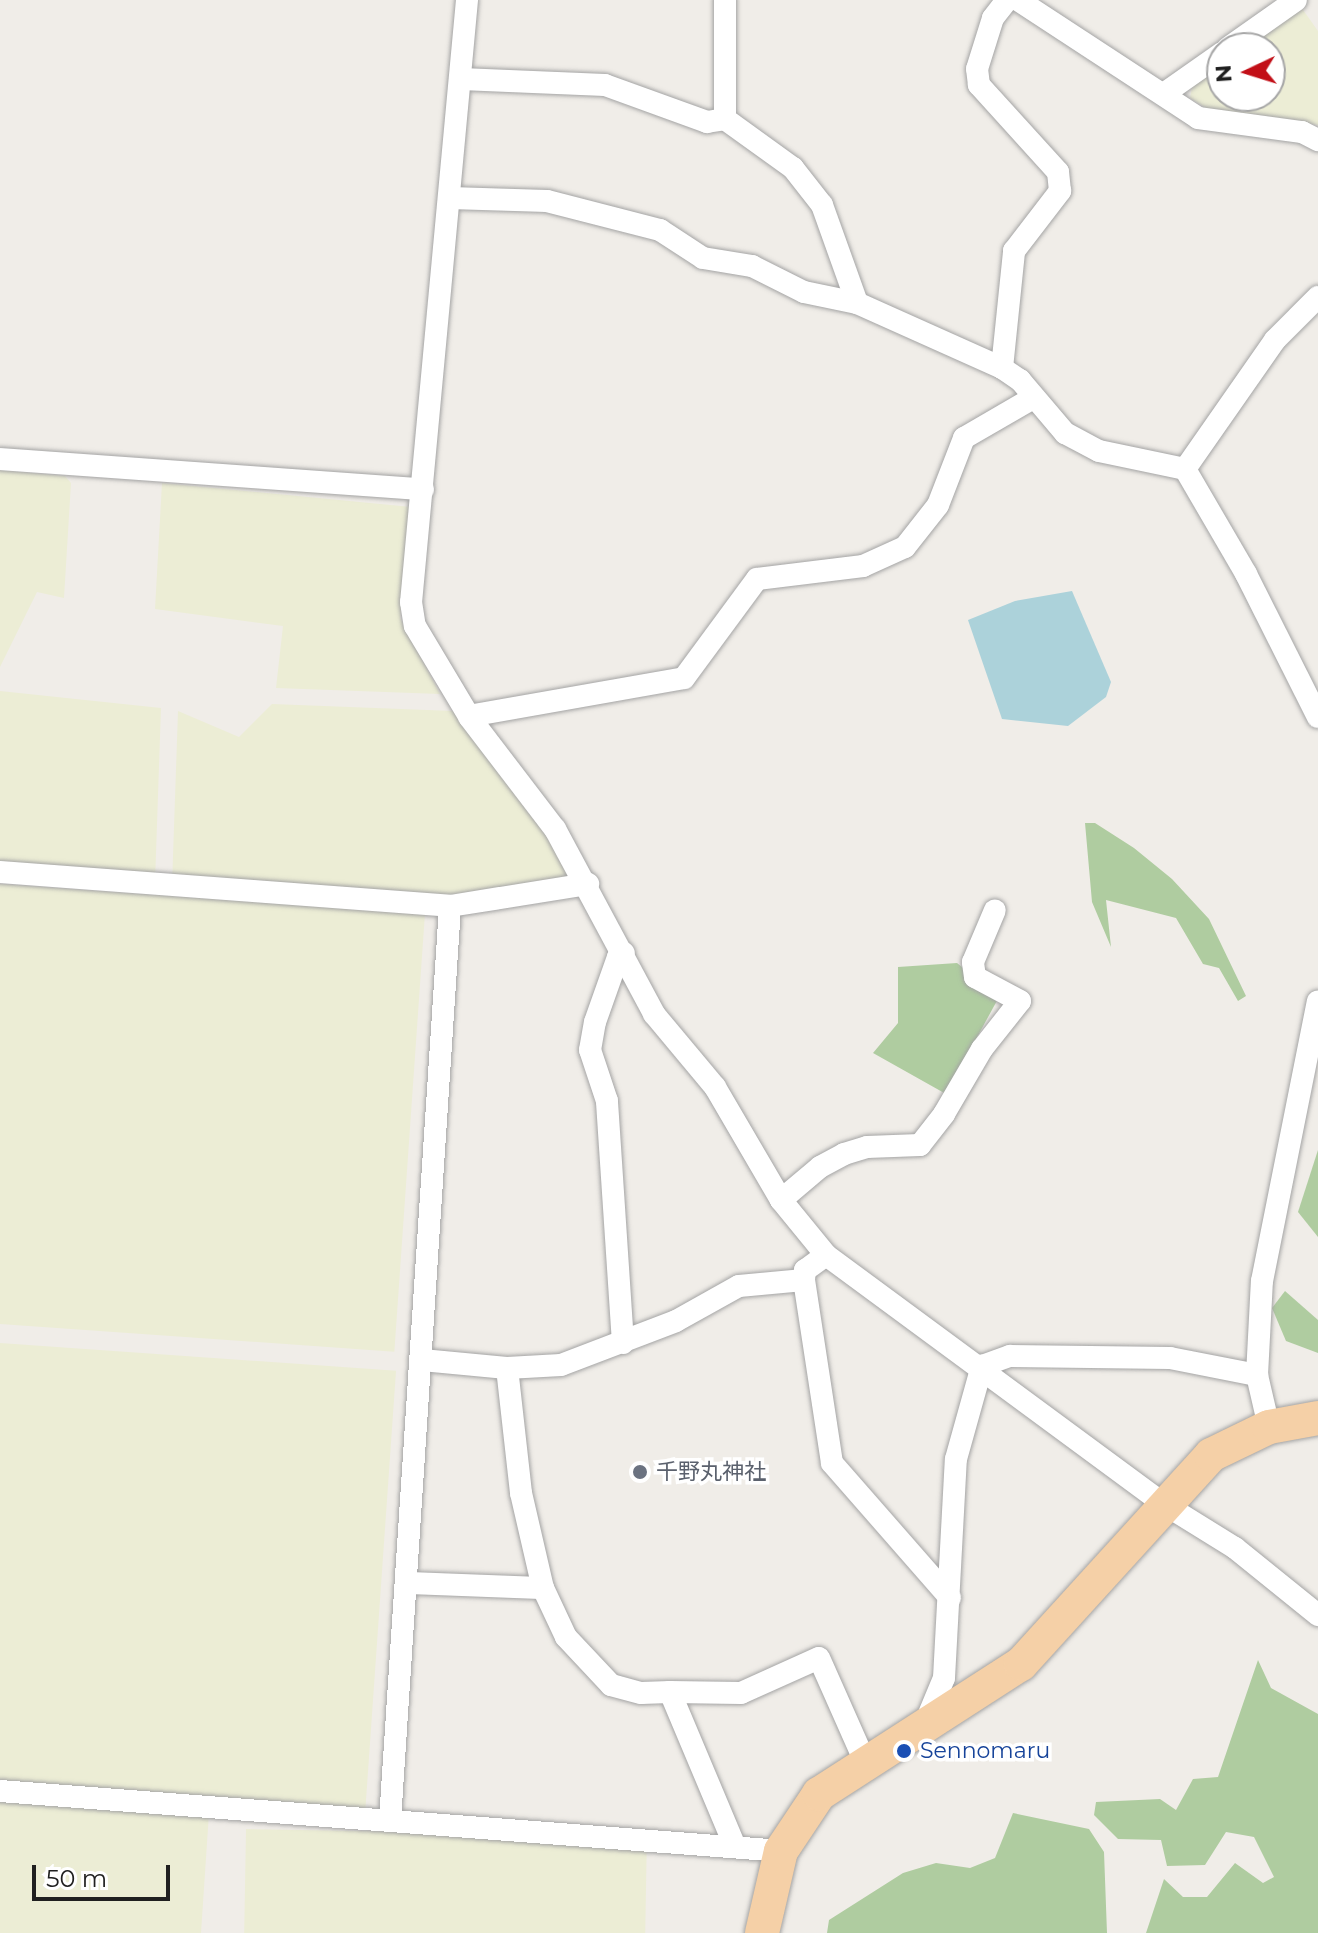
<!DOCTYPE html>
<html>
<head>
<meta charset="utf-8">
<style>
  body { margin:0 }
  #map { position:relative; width:1318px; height:1933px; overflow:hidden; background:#f0ede8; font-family:Montserrat,"Noto Sans JP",sans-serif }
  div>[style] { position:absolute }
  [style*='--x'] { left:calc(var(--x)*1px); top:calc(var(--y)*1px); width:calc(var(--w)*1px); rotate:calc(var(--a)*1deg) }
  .farmland>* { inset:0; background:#ecedd5; transform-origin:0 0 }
  .forest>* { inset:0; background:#afcca0 }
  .water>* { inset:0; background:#acd2da }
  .roads { filter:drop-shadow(0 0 2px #a4a4a4) drop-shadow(0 0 2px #a4a4a4) }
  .minor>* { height:22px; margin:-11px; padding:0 11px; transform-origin:11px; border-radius:11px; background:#fff }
  .primary>* { height:34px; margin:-17px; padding:0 17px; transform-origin:17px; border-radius:17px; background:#f5d0a7 }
  .dots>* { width:22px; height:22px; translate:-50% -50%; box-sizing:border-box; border:4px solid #fff; border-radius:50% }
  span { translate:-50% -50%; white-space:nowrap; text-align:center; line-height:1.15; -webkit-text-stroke:7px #fff; paint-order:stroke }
  .worship-label { font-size:22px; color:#5b616d }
  .left { translate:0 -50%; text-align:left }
  .transit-label { font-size:22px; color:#164399 }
  .north { position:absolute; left:1206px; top:32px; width:80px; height:80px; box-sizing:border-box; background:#fff; border:2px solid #a6a6a6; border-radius:50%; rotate:266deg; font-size:22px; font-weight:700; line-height:32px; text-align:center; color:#202020 }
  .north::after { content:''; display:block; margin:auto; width:28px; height:36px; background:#c20f17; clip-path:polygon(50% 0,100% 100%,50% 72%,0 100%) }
  .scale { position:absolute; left:32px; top:1865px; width:138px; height:36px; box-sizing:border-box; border:4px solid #202020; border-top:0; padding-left:10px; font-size:24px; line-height:28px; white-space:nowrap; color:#202020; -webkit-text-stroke:6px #fff; paint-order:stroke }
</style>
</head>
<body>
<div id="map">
  <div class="farmland">
    <i style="clip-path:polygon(1301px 7px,1318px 31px,1318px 125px,1208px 109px,1190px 98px,1192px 87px,1222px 65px,1222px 96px,1270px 96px,1270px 48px,1245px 48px)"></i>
    <i style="clip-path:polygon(0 470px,65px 476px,71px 483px,64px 598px,37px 592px,0 667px)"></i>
    <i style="clip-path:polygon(162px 483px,411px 507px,400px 618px,440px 694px,276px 688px,283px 626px,155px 609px)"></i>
    <i style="clip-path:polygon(0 691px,161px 708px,155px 883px,0 869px)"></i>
    <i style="clip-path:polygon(272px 704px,453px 711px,588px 884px,450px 906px,172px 885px,178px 711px,239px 737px)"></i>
    <i style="left:0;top:884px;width:426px;height:439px;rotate:4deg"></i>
    <i style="left:0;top:1343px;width:397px;height:439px;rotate:4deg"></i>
    <i style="clip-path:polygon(0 1798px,209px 1813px,201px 1933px,0 1933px)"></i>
    <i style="left:246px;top:1829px;width:401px;height:104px;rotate:1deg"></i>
  </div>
  <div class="forest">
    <i style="clip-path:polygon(1085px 823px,1095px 823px,1134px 848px,1172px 879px,1209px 919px,1246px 996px,1238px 1001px,1219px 968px,1203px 964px,1176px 918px,1106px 900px,1111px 947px,1092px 902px)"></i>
    <i style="clip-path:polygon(957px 963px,999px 997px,946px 1094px,873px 1053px,898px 1023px,898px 967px)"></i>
    <i style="clip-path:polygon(1318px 1150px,1318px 1237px,1298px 1212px)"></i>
    <i style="clip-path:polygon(1285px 1291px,1318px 1320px,1318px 1353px,1286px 1341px,1272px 1308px)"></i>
    <i style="clip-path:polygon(1258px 1660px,1271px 1688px,1318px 1714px,1318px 1933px,1146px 1933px,1164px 1879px,1183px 1897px,1207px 1897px,1235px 1863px,1263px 1883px,1274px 1877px,1254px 1837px,1226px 1832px,1205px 1865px,1167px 1866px,1161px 1840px,1118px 1839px,1094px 1815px,1096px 1802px,1160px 1799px,1176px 1810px,1193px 1779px,1218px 1777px)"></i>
    <i style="clip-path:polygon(1013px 1813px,1089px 1829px,1104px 1852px,1107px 1933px,827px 1933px,829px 1920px,903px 1873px,936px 1863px,970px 1868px,995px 1858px)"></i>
  </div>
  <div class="water">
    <i style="clip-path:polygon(1072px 591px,1111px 682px,1106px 697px,1068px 726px,1002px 719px,968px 620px,1015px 601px)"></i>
  </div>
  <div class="roads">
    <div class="minor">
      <i style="--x:467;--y:0;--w:605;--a:95.31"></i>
      <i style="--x:411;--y:602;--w:24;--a:81"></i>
      <i style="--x:415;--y:626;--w:107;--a:59.1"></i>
      <i style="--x:470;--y:718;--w:140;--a:52.6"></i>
      <i style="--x:555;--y:829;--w:210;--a:61.8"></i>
      <i style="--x:654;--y:1014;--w:95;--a:50.1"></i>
      <i style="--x:715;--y:1087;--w:131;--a:59.7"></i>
      <i style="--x:781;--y:1200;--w:71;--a:50.7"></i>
      <i style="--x:826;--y:1255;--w:420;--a:36.4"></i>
      <i style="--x:1164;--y:1504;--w:84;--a:31.8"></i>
      <i style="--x:1235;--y:1548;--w:107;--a:38.9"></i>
      <i style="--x:725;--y:0;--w:119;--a:90"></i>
      <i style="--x:725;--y:119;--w:84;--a:35.8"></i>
      <i style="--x:793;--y:168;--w:47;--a:51.9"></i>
      <i style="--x:822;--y:205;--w:104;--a:70.3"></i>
      <i style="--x:857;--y:303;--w:159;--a:24.1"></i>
      <i style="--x:1002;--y:368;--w:22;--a:34"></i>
      <i style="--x:1020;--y:380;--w:70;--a:49.7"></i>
      <i style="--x:1065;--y:433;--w:38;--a:28"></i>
      <i style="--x:1099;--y:451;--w:88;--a:11.8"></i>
      <i style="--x:1185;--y:469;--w:157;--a:-55.1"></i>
      <i style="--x:1275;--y:340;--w:61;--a:-45"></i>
      <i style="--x:1018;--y:0;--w:215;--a:33.2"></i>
      <i style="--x:1198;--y:118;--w:105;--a:7.7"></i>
      <i style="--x:1302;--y:132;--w:18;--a:27"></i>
      <i style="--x:1228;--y:48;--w:83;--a:-35.2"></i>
      <i style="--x:461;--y:79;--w:144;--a:2.4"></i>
      <i style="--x:605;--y:85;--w:109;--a:19.9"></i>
      <i style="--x:707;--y:122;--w:18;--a:-9"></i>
      <i style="--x:1165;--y:93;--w:70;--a:-35.1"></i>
      <i style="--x:450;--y:198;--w:97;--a:1.8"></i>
      <i style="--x:547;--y:201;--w:117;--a:14.4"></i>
      <i style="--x:660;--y:230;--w:51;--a:33.1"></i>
      <i style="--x:703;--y:258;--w:50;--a:9.3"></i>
      <i style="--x:752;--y:266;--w:58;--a:26.6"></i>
      <i style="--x:804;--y:292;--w:54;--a:11.7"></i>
      <i style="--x:1002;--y:368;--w:118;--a:-84.1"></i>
      <i style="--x:1014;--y:251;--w:76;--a:-52.5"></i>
      <i style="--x:1060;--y:191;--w:19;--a:-96"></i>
      <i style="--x:1058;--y:172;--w:118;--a:-132.2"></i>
      <i style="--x:979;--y:85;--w:16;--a:-97"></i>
      <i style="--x:977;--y:69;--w:53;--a:-72.6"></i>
      <i style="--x:993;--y:18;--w:23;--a:-52"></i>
      <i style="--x:0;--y:459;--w:424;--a:4.1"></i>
      <i style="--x:1185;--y:469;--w:121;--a:59.8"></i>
      <i style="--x:1246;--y:574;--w:160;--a:63.3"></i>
      <i style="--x:469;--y:716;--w:218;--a:-10"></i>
      <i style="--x:684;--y:678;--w:123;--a:-53.6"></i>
      <i style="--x:757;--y:579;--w:107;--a:-7"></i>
      <i style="--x:863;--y:566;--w:46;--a:-24.3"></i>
      <i style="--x:905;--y:547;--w:53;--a:-51.8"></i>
      <i style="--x:938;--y:505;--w:72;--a:-68.8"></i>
      <i style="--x:964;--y:438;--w:80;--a:-30.1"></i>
      <i style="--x:0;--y:872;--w:451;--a:4.3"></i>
      <i style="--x:450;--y:906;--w:140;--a:-9.1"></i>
      <i style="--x:781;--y:1200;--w:51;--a:-40.2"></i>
      <i style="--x:820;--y:1167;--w:27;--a:-28"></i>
      <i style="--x:844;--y:1154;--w:24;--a:-17"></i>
      <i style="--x:867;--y:1147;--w:53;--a:-2.2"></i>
      <i style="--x:920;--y:1145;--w:39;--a:-52"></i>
      <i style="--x:944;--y:1114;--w:75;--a:-59.7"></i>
      <i style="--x:982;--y:1049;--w:61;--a:-51.6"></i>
      <i style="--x:1020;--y:1001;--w:51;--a:-151.9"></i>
      <i style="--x:975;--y:977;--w:15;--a:-98"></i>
      <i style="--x:973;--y:962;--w:56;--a:-67.1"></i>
      <i style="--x:826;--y:1255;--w:26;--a:144"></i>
      <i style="--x:805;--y:1270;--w:10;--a:96"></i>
      <i style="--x:804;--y:1280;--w:185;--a:81.3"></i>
      <i style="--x:832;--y:1463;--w:179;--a:48.8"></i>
      <i style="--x:623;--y:1343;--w:243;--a:-93.8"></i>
      <i style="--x:607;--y:1101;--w:54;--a:-108.4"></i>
      <i style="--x:590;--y:1050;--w:28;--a:-80"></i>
      <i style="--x:595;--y:1022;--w:69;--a:-70.5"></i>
      <i style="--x:618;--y:957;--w:7;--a:-34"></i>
      <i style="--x:422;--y:1360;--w:85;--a:5.4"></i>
      <i style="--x:507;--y:1368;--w:54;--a:-3.2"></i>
      <i style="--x:561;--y:1365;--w:123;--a:-20.9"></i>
      <i style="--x:676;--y:1321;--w:72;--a:-29.1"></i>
      <i style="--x:739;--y:1286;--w:65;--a:-5.3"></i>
      <i style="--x:507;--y:1368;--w:126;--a:83.6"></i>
      <i style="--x:521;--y:1493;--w:98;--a:77"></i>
      <i style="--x:543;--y:1588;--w:54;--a:64.9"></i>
      <i style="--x:566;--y:1637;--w:66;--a:46.8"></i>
      <i style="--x:611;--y:1685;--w:31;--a:15"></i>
      <i style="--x:641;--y:1693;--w:29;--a:-2"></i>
      <i style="--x:670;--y:1692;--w:165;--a:67.2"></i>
      <i style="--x:1269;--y:1427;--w:53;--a:-103"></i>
      <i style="--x:1257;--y:1375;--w:94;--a:-87"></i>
      <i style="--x:1262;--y:1281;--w:285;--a:-78.7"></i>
      <i style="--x:407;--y:1583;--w:136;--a:2.1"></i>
      <i style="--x:670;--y:1692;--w:71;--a:0.8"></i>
      <i style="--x:741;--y:1693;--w:85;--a:-24.2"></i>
      <i style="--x:819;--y:1658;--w:116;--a:66.1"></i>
      <i style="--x:924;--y:1726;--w:52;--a:-67.4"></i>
      <i style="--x:944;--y:1678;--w:219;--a:-86.9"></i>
      <i style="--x:956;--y:1459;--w:97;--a:-74.4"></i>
      <i style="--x:982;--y:1366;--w:30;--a:-20"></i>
      <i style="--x:1010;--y:1356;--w:160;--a:0.7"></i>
      <i style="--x:1170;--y:1358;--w:89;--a:11.1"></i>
      <i style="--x:0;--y:1791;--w:783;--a:4.39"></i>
      <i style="--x:390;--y:1820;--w:916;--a:-86.24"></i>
    </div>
    <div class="primary">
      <i style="--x:762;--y:1933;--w:84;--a:-77"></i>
      <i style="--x:781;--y:1851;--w:69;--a:-56.3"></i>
      <i style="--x:819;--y:1794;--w:240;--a:-32.8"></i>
      <i style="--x:1021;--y:1664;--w:282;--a:-47.7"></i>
      <i style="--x:1211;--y:1455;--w:64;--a:-25.8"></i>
      <i style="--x:1269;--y:1427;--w:50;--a:-10.4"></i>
    </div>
  </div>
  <div class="dots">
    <i style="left:640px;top:1472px;background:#6b7280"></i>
    <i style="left:904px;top:1751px;background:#1a4fb4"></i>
  </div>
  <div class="worship-label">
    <span class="left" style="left:656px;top:1472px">千野丸神社</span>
  </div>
  <div class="transit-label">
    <span class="left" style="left:920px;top:1751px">Sennomaru</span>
  </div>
  <div class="north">N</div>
  <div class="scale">50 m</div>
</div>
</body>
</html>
